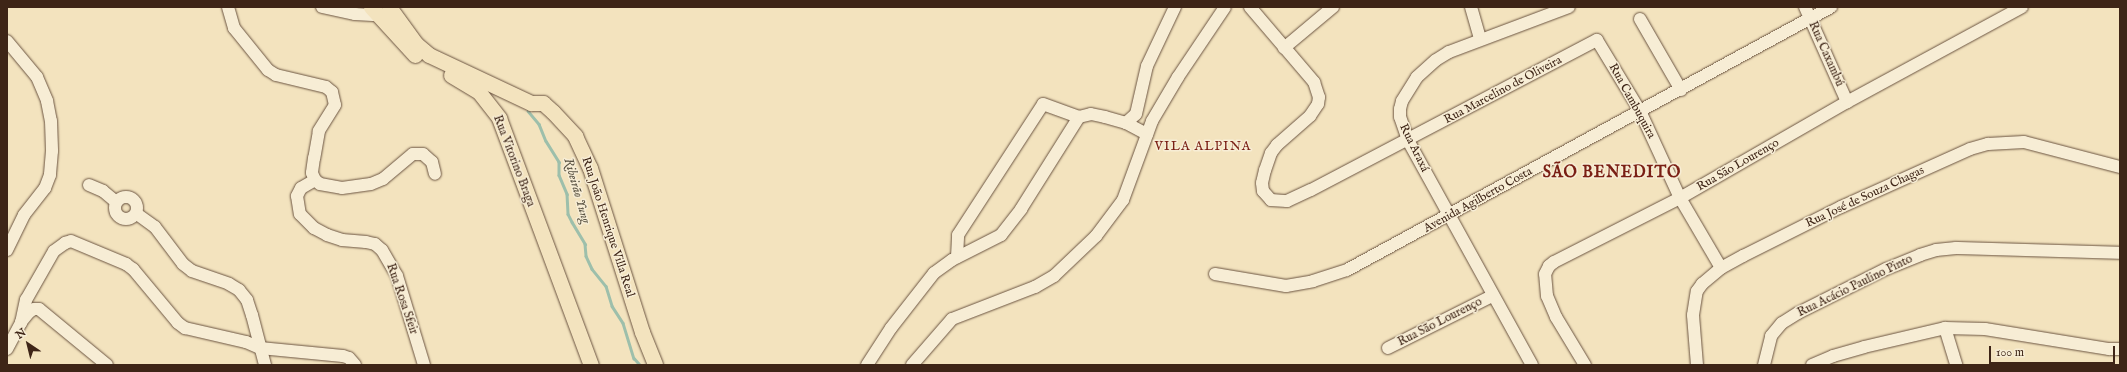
<!DOCTYPE html>
<html>
<head>
<meta charset="utf-8">
<style>
  body { margin:0 }
  #map { position:relative; width:2127px; height:372px; overflow:hidden; background:#f3e3be; font-family:"IM FELL English",serif }
  div>[style] { position:absolute }
  [style*='--x'] { left:calc(var(--x)*1px); top:calc(var(--y)*1px); width:calc(var(--w)*1px); rotate:calc(var(--a)*1deg) }
  .stream>* { height:2.5px; margin:-1.25px; padding:0 1.25px; transform-origin:1.25px; border-radius:1.25px; background:#9dbfab }
  .roads { filter:drop-shadow(0 0 1px #6b5441) drop-shadow(0 0 1px #6b5441) }
  .minor>* { height:12px; margin:-6px; padding:0 6px; transform-origin:6px; border-radius:6px; background:#f7edd5 }
  .minor>.ring { margin:-6px; padding:0; box-sizing:content-box; background:none; border:12px solid #f7edd5; border-radius:50% }
  .major>* { height:15px; margin:-7.5px; padding:0 7.5px; transform-origin:7.5px; border-radius:7.5px; background:#f3e3be }
  span { translate:-50% -50%; white-space:nowrap; text-align:center; line-height:1.15; -webkit-text-stroke:3px #f7edd5; paint-order:stroke }
  .street-label { font-size:12px; color:#3e2517 }
  .neighbourhood-label { font-size:13px; color:#7a1f14; letter-spacing:1px }
  .water-label { font-size:13px; color:#5a5343; font-style:italic }
  .district-label { font-size:16px; color:#7a1f14; font-weight:700; letter-spacing:1px }
  .frame { position:absolute; inset:0; border:8px solid #3e2517; pointer-events:none }
  .north { position:absolute; left:8px; top:324px; width:40px; height:40px; -webkit-text-stroke:3px #f7edd5; paint-order:stroke; rotate:325deg; font-size:11px; font-weight:700; line-height:16px; text-align:center; color:#3e2517 }
  .north::after { content:''; display:block; margin:auto; width:14px; height:18px; background:#3e2517; clip-path:polygon(50% 0,100% 100%,50% 72%,0 100%) }
  .scale { position:absolute; left:1989px; top:346px; width:126px; height:18px; box-sizing:border-box; border:2px solid #3e2517; border-top:0; padding-left:5px; font-size:12px; line-height:14px; white-space:nowrap; color:#3e2517; -webkit-text-stroke:3px #f7edd5; paint-order:stroke }
</style>
</head>
<body>
<div id="map">
  <div class="stream">
    <i style="--x:528;--y:111;--w:17;--a:50"></i>
    <i style="--x:539;--y:124;--w:18;--a:68"></i>
    <i style="--x:546;--y:141;--w:25;--a:58"></i>
    <i style="--x:559;--y:162;--w:13;--a:90"></i>
    <i style="--x:559;--y:175;--w:21;--a:67"></i>
    <i style="--x:567;--y:194;--w:20;--a:87"></i>
    <i style="--x:568;--y:214;--w:9;--a:63"></i>
    <i style="--x:572;--y:222;--w:26;--a:59"></i>
    <i style="--x:585;--y:244;--w:12;--a:85"></i>
    <i style="--x:586;--y:256;--w:14;--a:65"></i>
    <i style="--x:592;--y:269;--w:22;--a:51"></i>
    <i style="--x:606;--y:286;--w:21;--a:73"></i>
    <i style="--x:612;--y:306;--w:20;--a:57"></i>
    <i style="--x:623;--y:323;--w:37;--a:73"></i>
    <i style="--x:634;--y:358;--w:9;--a:49"></i>
  </div>
  <div class="roads">
    <div class="minor">
      <i style="--x:228;--y:7;--w:22;--a:74"></i>
      <i style="--x:234;--y:28;--w:54;--a:51"></i>
      <i style="--x:268;--y:70;--w:9;--a:32"></i>
      <i style="--x:276;--y:75;--w:51;--a:13.5"></i>
      <i style="--x:326;--y:87;--w:8;--a:40"></i>
      <i style="--x:332;--y:92;--w:13;--a:77"></i>
      <i style="--x:335;--y:105;--w:31;--a:122"></i>
      <i style="--x:319;--y:131;--w:27;--a:100"></i>
      <i style="--x:314;--y:158;--w:15;--a:98"></i>
      <i style="--x:312;--y:173;--w:8;--a:67"></i>
      <i style="--x:315;--y:180;--w:6;--a:39"></i>
      <i style="--x:320;--y:184;--w:22;--a:10"></i>
      <i style="--x:342;--y:188;--w:29;--a:-8"></i>
      <i style="--x:371;--y:184;--w:13;--a:-23"></i>
      <i style="--x:383;--y:179;--w:39;--a:-40"></i>
      <i style="--x:413;--y:154;--w:10;--a:0"></i>
      <i style="--x:423;--y:154;--w:12;--a:42"></i>
      <i style="--x:432;--y:162;--w:12;--a:76"></i>
      <i style="--x:322;--y:7;--w:34;--a:12"></i>
      <i style="--x:355;--y:14;--w:22;--a:3"></i>
      <i style="--x:1250;--y:7;--w:99;--a:49.5"></i>
      <i style="--x:1314;--y:82;--w:16;--a:72"></i>
      <i style="--x:1319;--y:97;--w:7;--a:98"></i>
      <i style="--x:1318;--y:104;--w:14;--a:124"></i>
      <i style="--x:1310;--y:116;--w:44;--a:138.7"></i>
      <i style="--x:1277;--y:145;--w:10;--a:127"></i>
      <i style="--x:1271;--y:153;--w:18;--a:109"></i>
      <i style="--x:1265;--y:170;--w:13;--a:103"></i>
      <i style="--x:1262;--y:183;--w:8;--a:83"></i>
      <i style="--x:1263;--y:191;--w:12;--a:48"></i>
      <i style="--x:1271;--y:200;--w:16;--a:4"></i>
      <i style="--x:1287;--y:201;--w:26;--a:-25"></i>
      <i style="--x:1311;--y:190;--w:323;--a:-27.7"></i>
      <i style="--x:1597;--y:40;--w:83;--a:58.8"></i>
      <i style="--x:1640;--y:111;--w:96;--a:65.3"></i>
      <i style="--x:1680;--y:198;--w:81;--a:59.6"></i>
      <i style="--x:1471;--y:7;--w:33;--a:74"></i>
      <i style="--x:1805;--y:7;--w:104;--a:66.1"></i>
      <i style="--x:1640;--y:19;--w:82;--a:60"></i>
      <i style="--x:7;--y:41;--w:47;--a:50.2"></i>
      <i style="--x:37;--y:77;--w:26;--a:67"></i>
      <i style="--x:47;--y:101;--w:20;--a:79"></i>
      <i style="--x:51;--y:121;--w:30;--a:88"></i>
      <i style="--x:52;--y:151;--w:24;--a:95"></i>
      <i style="--x:50;--y:175;--w:14;--a:111"></i>
      <i style="--x:45;--y:188;--w:34;--a:128"></i>
      <i style="--x:24;--y:215;--w:39;--a:116"></i>
      <i style="--x:1284;--y:48;--w:64;--a:-39.9"></i>
      <i style="--x:1126;--y:123;--w:13;--a:-42"></i>
      <i style="--x:1136;--y:114;--w:49;--a:-77.1"></i>
      <i style="--x:1147;--y:66;--w:65;--a:-64.6"></i>
      <i style="--x:315;--y:180;--w:16;--a:150"></i>
      <i style="--x:301;--y:188;--w:9;--a:117"></i>
      <i style="--x:297;--y:196;--w:18;--a:81"></i>
      <i style="--x:300;--y:214;--w:20;--a:45"></i>
      <i style="--x:314;--y:228;--w:15;--a:28"></i>
      <i style="--x:327;--y:235;--w:16;--a:18"></i>
      <i style="--x:342;--y:240;--w:24;--a:5"></i>
      <i style="--x:366;--y:242;--w:9;--a:13"></i>
      <i style="--x:375;--y:244;--w:9;--a:41"></i>
      <i style="--x:382;--y:250;--w:30;--a:60"></i>
      <i style="--x:397;--y:276;--w:93;--a:73.1"></i>
      <i style="--x:89;--y:185;--w:15;--a:23"></i>
      <i style="--x:103;--y:191;--w:17;--a:40"></i>
      <i class="ring" style="left:115px;top:197px;width:10px;height:10px"></i>
      <i style="--x:137;--y:214;--w:22;--a:36"></i>
      <i style="--x:155;--y:227;--w:46;--a:52.9"></i>
      <i style="--x:183;--y:264;--w:11;--a:38"></i>
      <i style="--x:192;--y:271;--w:39;--a:19"></i>
      <i style="--x:229;--y:284;--w:12;--a:31"></i>
      <i style="--x:239;--y:290;--w:13;--a:51"></i>
      <i style="--x:247;--y:300;--w:16;--a:72"></i>
      <i style="--x:252;--y:315;--w:52;--a:75.4"></i>
      <i style="--x:957;--y:257;--w:22;--a:-87"></i>
      <i style="--x:958;--y:235;--w:156;--a:-57"></i>
      <i style="--x:1043;--y:104;--w:38;--a:20"></i>
      <i style="--x:1215;--y:274;--w:72;--a:9.6"></i>
      <i style="--x:1286;--y:286;--w:27;--a:-10"></i>
      <i style="--x:1313;--y:281;--w:36;--a:-18"></i>
      <i style="--x:1347;--y:270;--w:551;--a:-28.52"></i>
      <i style="--x:21;--y:322;--w:13;--a:-51"></i>
      <i style="--x:29;--y:312;--w:6;--a:-31"></i>
      <i style="--x:34;--y:309;--w:5;--a:0"></i>
      <i style="--x:39;--y:309;--w:88;--a:39.5"></i>
      <i style="--x:1945;--y:328;--w:39;--a:73"></i>
      <i style="--x:1388;--y:348;--w:116;--a:-26.6"></i>
      <i style="--x:7;--y:349;--w:30;--a:-62"></i>
      <i style="--x:21;--y:323;--w:24;--a:-78"></i>
      <i style="--x:26;--y:300;--w:56;--a:-60.3"></i>
      <i style="--x:54;--y:251;--w:14;--a:-36"></i>
      <i style="--x:65;--y:243;--w:6;--a:-18"></i>
      <i style="--x:71;--y:241;--w:60;--a:22.7"></i>
      <i style="--x:126;--y:264;--w:9;--a:36"></i>
      <i style="--x:133;--y:269;--w:70;--a:50.2"></i>
      <i style="--x:178;--y:323;--w:9;--a:36"></i>
      <i style="--x:185;--y:328;--w:63;--a:12.9"></i>
      <i style="--x:246;--y:342;--w:15;--a:23"></i>
      <i style="--x:260;--y:348;--w:83;--a:5.5"></i>
      <i style="--x:343;--y:356;--w:6;--a:18"></i>
      <i style="--x:349;--y:358;--w:9;--a:49"></i>
      <i style="--x:867;--y:365;--w:44;--a:-57"></i>
      <i style="--x:891;--y:328;--w:70;--a:-52"></i>
      <i style="--x:934;--y:273;--w:22;--a:-36"></i>
      <i style="--x:952;--y:260;--w:55;--a:-27"></i>
      <i style="--x:1001;--y:235;--w:33;--a:-52"></i>
      <i style="--x:1021;--y:209;--w:109;--a:-57.8"></i>
      <i style="--x:1079;--y:117;--w:12;--a:-14"></i>
      <i style="--x:1091;--y:114;--w:14;--a:12"></i>
      <i style="--x:1105;--y:117;--w:22;--a:16"></i>
      <i style="--x:1126;--y:123;--w:24;--a:28"></i>
      <i style="--x:912;--y:365;--w:61;--a:-49"></i>
      <i style="--x:952;--y:319;--w:89;--a:-21.1"></i>
      <i style="--x:1035;--y:287;--w:22;--a:-30"></i>
      <i style="--x:1054;--y:276;--w:58;--a:-43.6"></i>
      <i style="--x:1096;--y:236;--w:45;--a:-53.1"></i>
      <i style="--x:1123;--y:200;--w:84;--a:-69.8"></i>
      <i style="--x:1152;--y:121;--w:51;--a:-59.4"></i>
      <i style="--x:1178;--y:77;--w:84;--a:-56.1"></i>
      <i style="--x:1532;--y:365;--w:257;--a:-118.9"></i>
      <i style="--x:1408;--y:140;--w:24;--a:-109"></i>
      <i style="--x:1400;--y:117;--w:8;--a:-90"></i>
      <i style="--x:1400;--y:109;--w:8;--a:-76"></i>
      <i style="--x:1402;--y:101;--w:28;--a:-58"></i>
      <i style="--x:1417;--y:77;--w:25;--a:-42"></i>
      <i style="--x:1436;--y:60;--w:15;--a:-32"></i>
      <i style="--x:1449;--y:52;--w:128;--a:-20.6"></i>
      <i style="--x:1585;--y:365;--w:56;--a:-121.1"></i>
      <i style="--x:1556;--y:317;--w:23;--a:-113"></i>
      <i style="--x:1547;--y:296;--w:22;--a:-95"></i>
      <i style="--x:1545;--y:274;--w:9;--a:-63"></i>
      <i style="--x:1549;--y:266;--w:6;--a:-39"></i>
      <i style="--x:1554;--y:262;--w:141;--a:-26.9"></i>
      <i style="--x:1680;--y:198;--w:193;--a:-29.9"></i>
      <i style="--x:1847;--y:102;--w:199;--a:-28.5"></i>
      <i style="--x:1697;--y:365;--w:50;--a:-94.6"></i>
      <i style="--x:1693;--y:315;--w:24;--a:-81"></i>
      <i style="--x:1697;--y:291;--w:9;--a:-54"></i>
      <i style="--x:1702;--y:284;--w:25;--a:-40"></i>
      <i style="--x:1721;--y:268;--w:25;--a:-29"></i>
      <i style="--x:1743;--y:256;--w:110;--a:-26.6"></i>
      <i style="--x:1841;--y:207;--w:141;--a:-24.2"></i>
      <i style="--x:1970;--y:149;--w:19;--a:-16"></i>
      <i style="--x:1988;--y:144;--w:36;--a:-3"></i>
      <i style="--x:2024;--y:142;--w:99;--a:14.6"></i>
      <i style="--x:1764;--y:365;--w:30;--a:-76"></i>
      <i style="--x:1771;--y:336;--w:17;--a:-50"></i>
      <i style="--x:1782;--y:323;--w:19;--a:-32"></i>
      <i style="--x:1798;--y:313;--w:98;--a:-26.6"></i>
      <i style="--x:1886;--y:269;--w:37;--a:-22"></i>
      <i style="--x:1920;--y:255;--w:17;--a:-17"></i>
      <i style="--x:1936;--y:250;--w:20;--a:-6"></i>
      <i style="--x:1956;--y:248;--w:164;--a:1.7"></i>
      <i style="--x:1812;--y:365;--w:23;--a:-23"></i>
      <i style="--x:1833;--y:356;--w:32;--a:-16"></i>
      <i style="--x:1864;--y:347;--w:83;--a:-13.2"></i>
      <i style="--x:1945;--y:328;--w:40;--a:1.4"></i>
      <i style="--x:1985;--y:329;--w:126;--a:9.2"></i>
      <i style="--x:2109;--y:349;--w:11;--a:0"></i>
    </div>
    <div class="major">
      <i style="--x:371;--y:7;--w:65;--a:47.5"></i>
      <i style="--x:389;--y:7;--w:46;--a:53.9"></i>
      <i style="--x:416;--y:44;--w:17;--a:40"></i>
      <i style="--x:429;--y:55;--w:113;--a:25.2"></i>
      <i style="--x:531;--y:103;--w:12;--a:0"></i>
      <i style="--x:543;--y:103;--w:13;--a:42"></i>
      <i style="--x:553;--y:112;--w:33;--a:47"></i>
      <i style="--x:575;--y:136;--w:35;--a:65"></i>
      <i style="--x:590;--y:168;--w:172;--a:72.4"></i>
      <i style="--x:642;--y:332;--w:35;--a:68"></i>
      <i style="--x:451;--y:75;--w:33;--a:31"></i>
      <i style="--x:479;--y:92;--w:33;--a:52"></i>
      <i style="--x:499;--y:118;--w:264;--a:69.6"></i>
    </div>
  </div>
  <div class="street-label">
    <span style="left:1826px;top:54px;rotate:66deg">Rua Caxambú</span>
    <span style="left:1503px;top:90px;rotate:-28deg">Rua Marcelino de Oliveira</span>
    <span style="left:1632px;top:101px;rotate:61deg">Rua Cambuquira</span>
    <span style="left:1414px;top:148px;rotate:64deg">Rua Araxá</span>
    <span style="left:514px;top:161px;rotate:69deg">Rua Vitorino Braga</span>
    <span style="left:1738px;top:165px;rotate:-30deg">Rua São Lourenço</span>
    <span style="left:1865px;top:197px;rotate:-25deg">Rua José de Souza Chagas</span>
    <span style="left:1478px;top:200px;rotate:-29deg">Avenida Agilberto Costa</span>
    <span style="left:608px;top:227px;rotate:72deg">Rua João Henrique Villa Real</span>
    <span style="left:1855px;top:286px;rotate:-26deg">Rua Acácio Paulino Pinto</span>
    <span style="left:402px;top:299px;rotate:71deg">Rua Rosa Sfeir</span>
    <span style="left:1440px;top:322px;rotate:-27deg">Rua São Lourenço</span>
  </div>
  <div class="neighbourhood-label">
    <span style="left:1203px;top:147px">VILA ALPINA</span>
  </div>
  <div class="water-label">
    <span style="left:576px;top:191px;rotate:74deg">Ribeirão Yung</span>
  </div>
  <div class="district-label">
    <span style="left:1612px;top:173px">SÃO BENEDITO</span>
  </div>
  <div class="frame"></div>
  <div class="north">N</div>
  <div class="scale">100 m</div>
</div>
</body>
</html>
